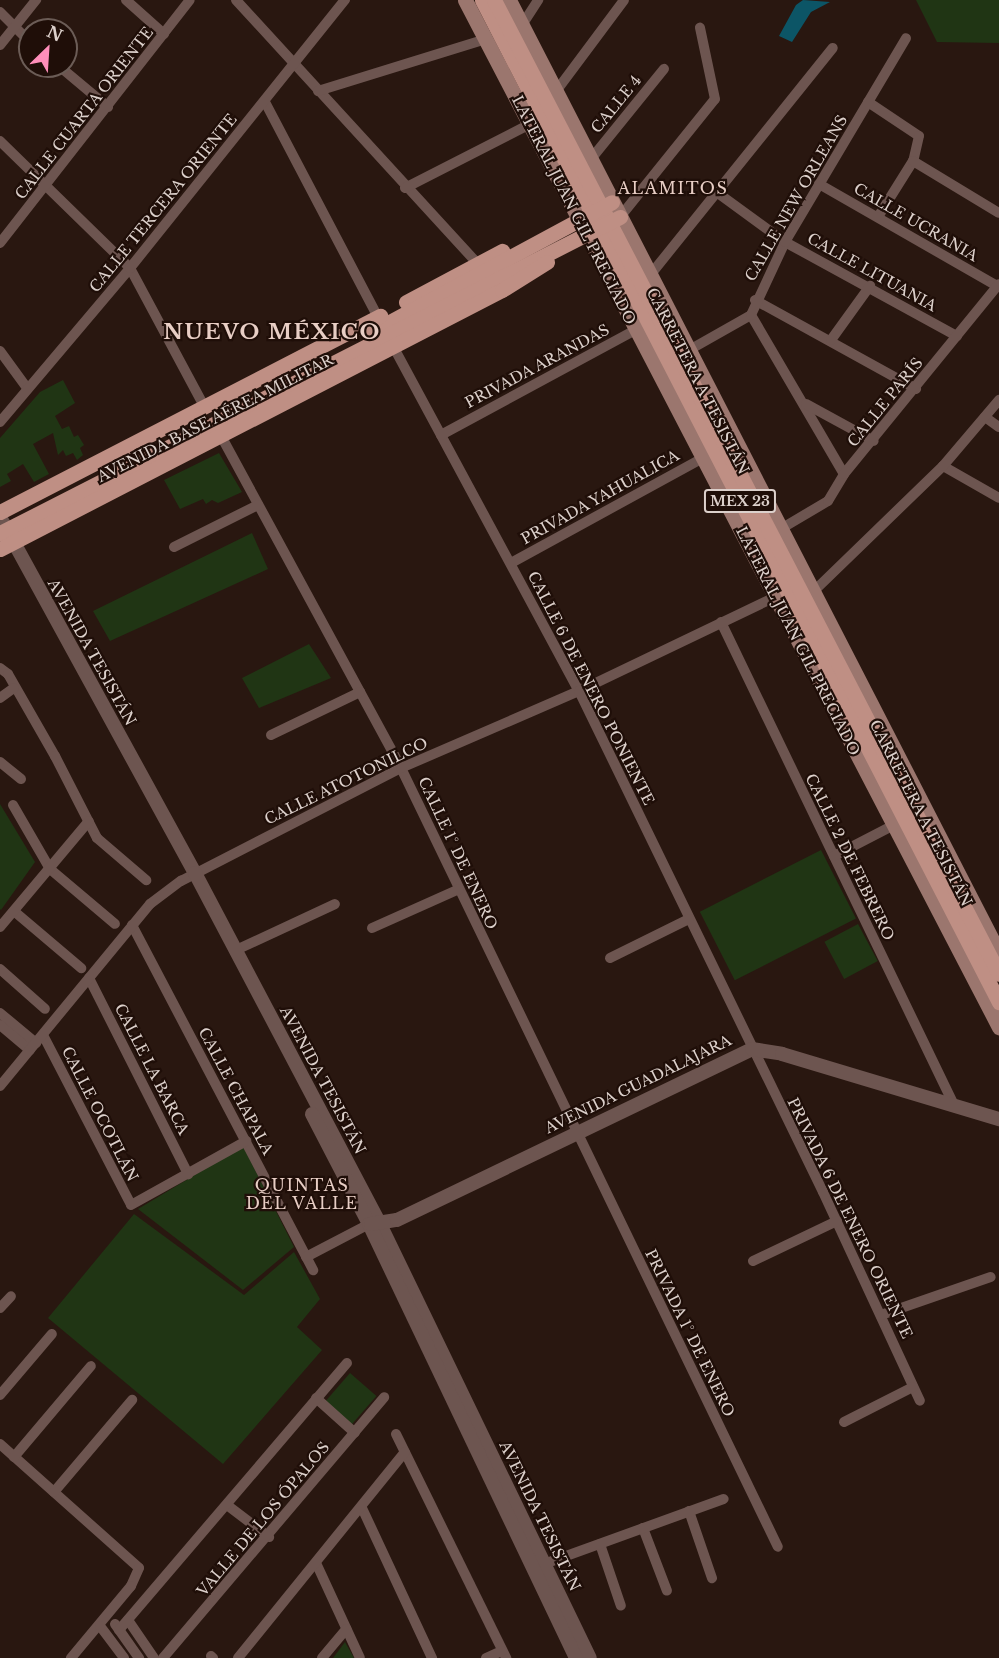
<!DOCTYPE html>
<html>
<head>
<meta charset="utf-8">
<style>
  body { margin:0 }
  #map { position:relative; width:999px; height:1658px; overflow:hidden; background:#291710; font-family:"Libre Baskerville",serif }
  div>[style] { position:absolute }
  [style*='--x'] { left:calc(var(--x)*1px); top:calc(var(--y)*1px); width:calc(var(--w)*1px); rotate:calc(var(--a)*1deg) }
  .green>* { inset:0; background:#203514; transform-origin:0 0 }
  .water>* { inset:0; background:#0c5566 }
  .minor>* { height:10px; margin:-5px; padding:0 5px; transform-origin:5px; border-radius:5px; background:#6d5550 }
  .tertiary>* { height:14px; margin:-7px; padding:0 7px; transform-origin:7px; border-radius:7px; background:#6d5550 }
  .secondary>* { height:15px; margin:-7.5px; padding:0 7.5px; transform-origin:7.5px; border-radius:7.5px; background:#9b766e }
  .primary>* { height:15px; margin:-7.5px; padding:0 7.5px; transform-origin:7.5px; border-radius:7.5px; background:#bf8f84 }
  span { translate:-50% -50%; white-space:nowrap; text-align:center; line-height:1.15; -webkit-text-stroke:4.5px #1f0e08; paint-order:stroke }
  .shield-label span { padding:2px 4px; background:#1f0e08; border:2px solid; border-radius:4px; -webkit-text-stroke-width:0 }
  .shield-label { font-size:14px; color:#dcd0cb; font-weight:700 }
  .street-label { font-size:15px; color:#dcd0cb }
  .neighbourhood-label { font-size:16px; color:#e8cec5; letter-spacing:1.5px }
  .district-label { font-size:21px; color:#e8cec5; font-weight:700; letter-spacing:1.5px }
  .north { position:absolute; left:18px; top:18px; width:60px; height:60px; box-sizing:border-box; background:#1f0e08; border:2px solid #6b5c56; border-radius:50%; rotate:25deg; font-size:16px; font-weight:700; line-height:24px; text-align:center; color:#dcd0cb }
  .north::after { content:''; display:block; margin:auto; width:21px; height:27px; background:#ff8eba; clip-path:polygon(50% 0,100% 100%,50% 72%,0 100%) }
</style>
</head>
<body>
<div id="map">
  <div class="green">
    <i style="clip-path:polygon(916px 0,999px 0,999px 43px,937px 42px)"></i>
    <i style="clip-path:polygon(63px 380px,75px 403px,55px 416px,62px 429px,69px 426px,74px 437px,78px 435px,84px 445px,80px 448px,83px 455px,77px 460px,73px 453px,66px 456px,63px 450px,58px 455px,53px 433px,33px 444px,49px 474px,34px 482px,23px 464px,7px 474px,11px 481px,0 487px,0 438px,40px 392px)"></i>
    <i style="clip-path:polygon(219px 453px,242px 492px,218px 503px,212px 500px,206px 504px,203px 499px,180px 509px,164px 480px)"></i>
    <i style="clip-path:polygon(252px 533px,268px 569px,110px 641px,93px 611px)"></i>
    <i style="clip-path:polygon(309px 644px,331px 678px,259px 708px,242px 678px)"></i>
    <i style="clip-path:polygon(0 804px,35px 862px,1px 910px,0 909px)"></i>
    <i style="left:821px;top:850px;width:77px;height:136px;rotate:63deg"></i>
    <i style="left:858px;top:924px;width:42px;height:38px;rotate:62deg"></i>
    <i style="clip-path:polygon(243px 1146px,294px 1247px,243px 1290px,138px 1209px)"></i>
    <i style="clip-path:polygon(134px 1214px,244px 1295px,294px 1252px,320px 1299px,297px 1327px,322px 1350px,223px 1464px,48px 1318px)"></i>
    <i style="left:350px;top:1373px;width:35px;height:38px;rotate:41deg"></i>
    <i style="clip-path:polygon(345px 1642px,354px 1658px,333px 1658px)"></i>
  </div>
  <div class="water">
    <i style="clip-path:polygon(803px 0,830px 2px,811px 12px,792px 42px,779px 36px,796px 5px)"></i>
  </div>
  <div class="minor">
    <i style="--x:126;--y:0;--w:51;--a:41.8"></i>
    <i style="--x:236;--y:0;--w:357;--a:47.5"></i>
    <i style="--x:0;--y:12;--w:42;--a:45"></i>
    <i style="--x:522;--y:25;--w:30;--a:-57"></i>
    <i style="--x:0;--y:45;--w:58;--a:-51.3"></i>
    <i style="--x:59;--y:66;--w:64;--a:39.9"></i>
    <i style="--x:557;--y:90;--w:112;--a:-53.3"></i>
    <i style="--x:318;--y:91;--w:176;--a:-17.2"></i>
    <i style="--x:265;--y:102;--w:243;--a:62.3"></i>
    <i style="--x:868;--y:102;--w:61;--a:33.7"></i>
    <i style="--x:919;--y:136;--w:26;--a:103"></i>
    <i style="--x:913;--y:161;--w:66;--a:122"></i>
    <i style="--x:0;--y:141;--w:182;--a:44.3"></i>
    <i style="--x:130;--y:268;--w:157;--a:61.8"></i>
    <i style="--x:591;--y:159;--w:116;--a:-51"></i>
    <i style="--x:913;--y:161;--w:100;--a:31.2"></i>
    <i style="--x:819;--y:184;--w:205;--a:29.8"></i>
    <i style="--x:405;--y:188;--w:140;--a:-27.1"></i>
    <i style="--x:715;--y:191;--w:87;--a:36.1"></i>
    <i style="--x:785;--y:242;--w:196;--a:28.7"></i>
    <i style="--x:620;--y:217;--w:151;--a:-51.2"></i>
    <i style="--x:715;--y:99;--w:73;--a:-101.9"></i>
    <i style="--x:0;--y:243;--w:308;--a:-52"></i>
    <i style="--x:651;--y:274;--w:290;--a:-51.2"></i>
    <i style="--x:755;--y:300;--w:184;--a:28.9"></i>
    <i style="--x:751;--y:315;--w:184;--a:59.7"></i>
    <i style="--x:831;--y:340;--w:67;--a:-54.2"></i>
    <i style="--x:393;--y:346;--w:392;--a:61.7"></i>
    <i style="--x:579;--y:691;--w:557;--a:64.03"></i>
    <i style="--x:823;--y:1192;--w:230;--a:65.1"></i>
    <i style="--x:691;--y:349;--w:69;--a:-29.5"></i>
    <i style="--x:751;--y:315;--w:81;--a:-65"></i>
    <i style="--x:785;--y:242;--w:237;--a:-59.3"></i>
    <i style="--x:0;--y:351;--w:46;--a:53.9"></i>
    <i style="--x:806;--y:404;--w:77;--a:28.6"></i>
    <i style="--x:985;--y:417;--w:17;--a:36"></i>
    <i style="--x:0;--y:422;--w:202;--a:-49.8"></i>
    <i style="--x:130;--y:268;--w:344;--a:-51.3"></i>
    <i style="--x:220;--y:434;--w:380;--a:61.5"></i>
    <i style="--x:401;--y:768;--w:865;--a:64.18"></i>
    <i style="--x:441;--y:435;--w:227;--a:-28.4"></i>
    <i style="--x:943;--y:466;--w:64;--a:29.7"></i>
    <i style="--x:784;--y:527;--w:51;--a:-30.6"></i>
    <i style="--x:828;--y:501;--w:31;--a:-59"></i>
    <i style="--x:844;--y:474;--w:245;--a:-50.8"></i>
    <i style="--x:174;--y:547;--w:94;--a:-26.6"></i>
    <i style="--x:511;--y:563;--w:219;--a:-28.7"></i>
    <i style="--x:815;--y:590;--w:178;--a:-44.1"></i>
    <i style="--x:943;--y:466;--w:87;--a:-49.7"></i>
    <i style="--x:721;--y:622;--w:536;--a:64.25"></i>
    <i style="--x:0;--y:668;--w:10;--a:37"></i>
    <i style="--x:8;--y:674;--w:95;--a:60.2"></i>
    <i style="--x:55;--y:756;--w:92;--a:62.9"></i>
    <i style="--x:97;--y:838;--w:65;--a:40.6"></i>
    <i style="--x:0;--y:698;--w:17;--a:-36"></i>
    <i style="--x:271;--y:735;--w:99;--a:-25.8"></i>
    <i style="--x:0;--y:762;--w:27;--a:39"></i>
    <i style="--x:13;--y:805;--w:74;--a:60"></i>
    <i style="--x:50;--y:869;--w:85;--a:40.2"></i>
    <i style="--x:834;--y:856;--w:68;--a:-27.3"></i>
    <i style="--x:15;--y:912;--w:87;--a:40.3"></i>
    <i style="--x:132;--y:925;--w:390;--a:62.3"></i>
    <i style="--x:0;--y:927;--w:138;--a:-50"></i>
    <i style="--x:372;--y:928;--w:95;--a:-24.1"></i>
    <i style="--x:236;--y:950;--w:109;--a:-24.9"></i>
    <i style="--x:610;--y:958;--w:88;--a:-26.3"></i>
    <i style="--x:0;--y:969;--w:60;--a:41.6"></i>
    <i style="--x:89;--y:978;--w:220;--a:63.2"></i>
    <i style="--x:0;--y:1013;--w:47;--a:39.8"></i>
    <i style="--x:0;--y:1025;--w:39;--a:40"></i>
    <i style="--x:43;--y:1035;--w:191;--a:62.6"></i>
    <i style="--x:131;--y:1205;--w:132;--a:-29.1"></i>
    <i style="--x:0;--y:1086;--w:236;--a:-50.5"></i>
    <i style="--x:150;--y:904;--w:39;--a:-37"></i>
    <i style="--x:181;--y:881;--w:247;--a:-27.2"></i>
    <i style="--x:401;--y:768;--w:194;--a:-23.4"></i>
    <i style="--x:579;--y:691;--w:217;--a:-25.6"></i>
    <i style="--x:306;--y:1257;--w:71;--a:-27.6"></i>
    <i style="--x:753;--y:1261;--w:93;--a:-25.5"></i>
    <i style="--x:0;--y:1308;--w:16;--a:-47"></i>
    <i style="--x:881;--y:1315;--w:116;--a:-19.1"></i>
    <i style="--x:0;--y:1395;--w:80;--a:-49.6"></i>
    <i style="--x:316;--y:1398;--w:52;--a:41.9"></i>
    <i style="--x:844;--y:1422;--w:77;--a:-26.9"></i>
    <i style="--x:396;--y:1434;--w:250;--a:63.8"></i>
    <i style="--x:0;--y:1444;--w:186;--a:41.7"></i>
    <i style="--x:139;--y:1568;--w:20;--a:114"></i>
    <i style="--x:131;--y:1586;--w:94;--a:129.8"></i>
    <i style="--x:14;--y:1457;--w:119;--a:-49.8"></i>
    <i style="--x:54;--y:1492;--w:121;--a:-49.7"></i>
    <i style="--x:227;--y:1505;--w:53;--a:37.3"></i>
    <i style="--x:362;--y:1508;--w:166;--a:65"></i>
    <i style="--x:689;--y:1511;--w:71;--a:71.1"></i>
    <i style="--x:643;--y:1528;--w:67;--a:69.1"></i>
    <i style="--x:600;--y:1544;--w:65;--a:71.3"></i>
    <i style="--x:544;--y:1564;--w:191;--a:-19.9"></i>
    <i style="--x:317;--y:1565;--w:102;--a:65.2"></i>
    <i style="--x:128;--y:1620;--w:46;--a:55.6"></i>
    <i style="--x:115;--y:1624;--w:42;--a:54.8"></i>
    <i style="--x:100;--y:1626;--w:40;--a:53"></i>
    <i style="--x:119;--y:1630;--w:351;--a:-49.5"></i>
    <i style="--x:211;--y:1656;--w:3;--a:45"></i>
    <i style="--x:163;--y:1658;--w:342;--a:-49.7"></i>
    <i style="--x:238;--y:1658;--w:265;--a:-51"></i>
    <i style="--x:322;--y:1658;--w:38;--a:-50"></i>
    <i style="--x:486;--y:1658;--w:17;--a:-24"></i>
  </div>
  <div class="tertiary">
    <i style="--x:0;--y:517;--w:406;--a:61.3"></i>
    <i style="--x:195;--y:873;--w:395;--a:62.2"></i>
    <i style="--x:379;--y:1222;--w:484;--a:64.2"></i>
    <i style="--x:312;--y:1114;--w:124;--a:62.6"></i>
    <i style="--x:369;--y:1224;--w:481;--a:64.5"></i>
    <i style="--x:371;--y:1224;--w:26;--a:-9"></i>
    <i style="--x:397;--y:1220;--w:394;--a:-25.7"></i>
    <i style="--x:752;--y:1049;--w:30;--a:9"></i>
    <i style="--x:782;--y:1054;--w:227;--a:16.7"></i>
  </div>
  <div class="secondary">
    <i style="--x:465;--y:0;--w:1158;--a:62.53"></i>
    <i style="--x:509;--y:0;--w:1072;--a:62.79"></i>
  </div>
  <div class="primary">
    <i style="--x:482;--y:0;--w:1128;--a:62.71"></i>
    <i style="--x:494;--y:0;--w:1097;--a:62.59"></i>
    <i style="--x:406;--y:302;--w:109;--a:-28"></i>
    <i style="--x:369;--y:333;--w:276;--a:-28.3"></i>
    <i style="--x:0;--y:512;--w:428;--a:-27.3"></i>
    <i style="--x:0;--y:533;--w:696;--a:-27.01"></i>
    <i style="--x:0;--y:549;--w:565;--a:-27.29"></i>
    <i style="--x:502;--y:290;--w:53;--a:-31.9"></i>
  </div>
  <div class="shield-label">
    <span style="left:740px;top:501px">MEX 23</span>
  </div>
  <div class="street-label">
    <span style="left:616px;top:104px;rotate:-51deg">CALLE 4</span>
    <span style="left:84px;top:113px;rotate:-52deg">CALLE CUARTA ORIENTE</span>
    <span style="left:796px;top:198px;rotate:-60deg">CALLE NEW ORLEANS</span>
    <span style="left:163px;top:203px;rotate:-51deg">CALLE TERCERA ORIENTE</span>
    <span style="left:574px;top:210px;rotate:63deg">LATERAL JUAN GIL PRECIADO</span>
    <span style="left:916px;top:222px;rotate:30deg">CALLE UCRANIA</span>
    <span style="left:872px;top:272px;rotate:29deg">CALLE LITUANIA</span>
    <span style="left:537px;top:366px;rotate:-28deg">PRIVADA ARANDAS</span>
    <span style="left:698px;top:381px;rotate:63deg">CARRETERA A TESISTÁN</span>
    <span style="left:885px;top:402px;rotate:-51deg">CALLE PARÍS</span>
    <span style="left:215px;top:418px;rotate:-27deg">AVENIDA BASE AÉREA MILITAR</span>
    <span style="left:600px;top:497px;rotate:-29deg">PRIVADA YAHUALICA</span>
    <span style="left:798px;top:641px;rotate:63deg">LATERAL JUAN GIL PRECIADO</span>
    <span style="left:92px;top:652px;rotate:61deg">AVENIDA TESISTÁN</span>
    <span style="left:591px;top:688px;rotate:63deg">CALLE 6 DE ENERO PONIENTE</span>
    <span style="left:346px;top:781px;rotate:-26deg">CALLE ATOTONILCO</span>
    <span style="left:921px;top:813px;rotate:63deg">CARRETERA A TESISTÁN</span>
    <span style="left:458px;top:853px;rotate:65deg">CALLE 1° DE ENERO</span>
    <span style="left:850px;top:857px;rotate:64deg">CALLE 2 DE FEBRERO</span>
    <span style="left:152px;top:1069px;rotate:63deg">CALLE LA BARCA</span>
    <span style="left:323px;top:1080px;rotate:62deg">AVENIDA TESISTÁN</span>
    <span style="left:638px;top:1084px;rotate:-26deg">AVENIDA GUADALAJARA</span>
    <span style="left:236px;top:1091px;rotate:62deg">CALLE CHAPALA</span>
    <span style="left:100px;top:1114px;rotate:63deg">CALLE OCOTLÁN</span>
    <span style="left:850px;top:1218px;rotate:64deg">PRIVADA 6 DE ENERO ORIENTE</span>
    <span style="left:690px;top:1333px;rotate:64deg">PRIVADA 1° DE ENERO</span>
    <span style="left:540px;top:1516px;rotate:64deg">AVENIDA TESISTÁN</span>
    <span style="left:263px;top:1519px;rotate:-50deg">VALLE DE LOS ÓPALOS</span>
  </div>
  <div class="neighbourhood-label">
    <span style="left:673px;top:188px">ALAMITOS</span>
    <span style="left:302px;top:1194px">QUINTAS<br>DEL VALLE</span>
  </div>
  <div class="district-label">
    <span style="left:272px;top:332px">NUEVO MÉXICO</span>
  </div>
  <div class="north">N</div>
</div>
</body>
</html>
